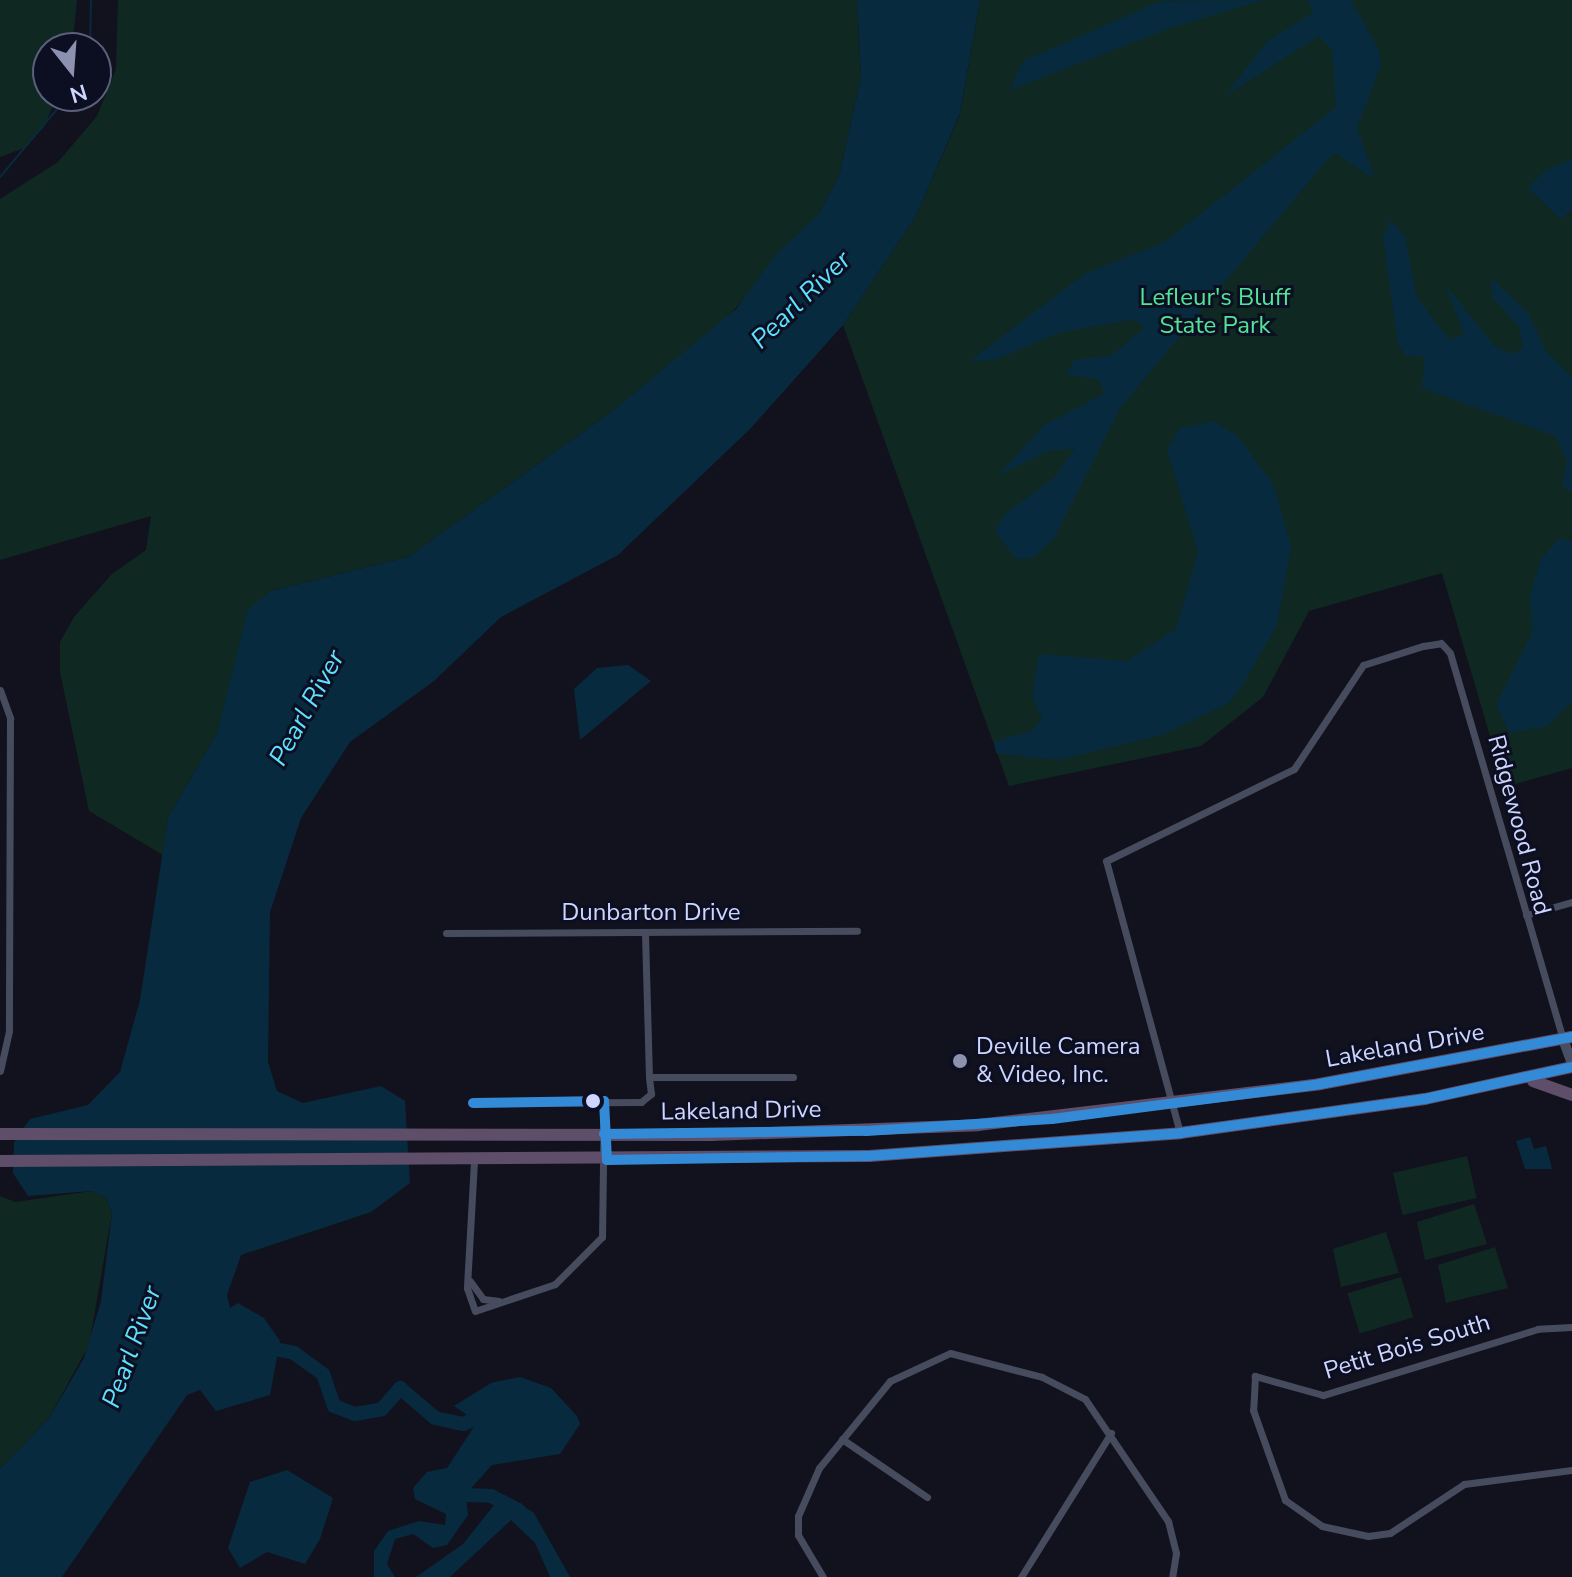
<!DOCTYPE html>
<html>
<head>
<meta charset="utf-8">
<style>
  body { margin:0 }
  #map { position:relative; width:1572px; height:1577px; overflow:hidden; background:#11121d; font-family:"Nunito Sans",sans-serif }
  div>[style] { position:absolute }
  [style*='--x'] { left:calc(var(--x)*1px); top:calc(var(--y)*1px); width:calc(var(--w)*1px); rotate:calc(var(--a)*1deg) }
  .green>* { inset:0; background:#0f2922; transform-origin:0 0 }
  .water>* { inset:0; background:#082a3e }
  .stream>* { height:2px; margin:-1px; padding:0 1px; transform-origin:1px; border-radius:1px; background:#082a3e }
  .river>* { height:14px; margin:-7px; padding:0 7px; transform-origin:7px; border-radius:7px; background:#082a3e }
  .street>* { height:7px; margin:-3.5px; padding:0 3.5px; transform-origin:3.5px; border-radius:3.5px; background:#464b5e }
  .secondary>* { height:10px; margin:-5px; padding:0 5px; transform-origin:5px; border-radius:5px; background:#484e64 }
  .highway>* { height:12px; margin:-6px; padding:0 6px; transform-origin:6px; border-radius:6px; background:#5e4e69 }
  .bus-1>* { height:10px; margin:-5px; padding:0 5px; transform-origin:5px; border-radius:5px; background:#338bd7 }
  .dots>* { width:22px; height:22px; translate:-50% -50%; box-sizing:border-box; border:4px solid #0c0f22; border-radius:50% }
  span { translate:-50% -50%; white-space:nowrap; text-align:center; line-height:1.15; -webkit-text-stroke:6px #0c0f22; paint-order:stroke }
  .park-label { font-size:24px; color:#53e597 }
  .street-label { font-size:24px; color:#ced6ff }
  .poi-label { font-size:24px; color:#ced6ff }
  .left { translate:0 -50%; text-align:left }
  .water-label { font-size:26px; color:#5ce2ff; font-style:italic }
  .north { position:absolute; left:32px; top:32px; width:80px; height:80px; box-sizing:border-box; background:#0c0f22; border:2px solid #5a5f7a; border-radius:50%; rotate:163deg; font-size:22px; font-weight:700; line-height:32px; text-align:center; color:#ced6ff }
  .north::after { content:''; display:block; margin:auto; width:28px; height:36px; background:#8c91b0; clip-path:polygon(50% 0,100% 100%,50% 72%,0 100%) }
</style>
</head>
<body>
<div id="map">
  <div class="green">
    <i style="clip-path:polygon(0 0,77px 0,72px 48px,48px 48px,48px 96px,57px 96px,44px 127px,24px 148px,0 157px)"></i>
    <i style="clip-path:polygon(118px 0,857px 0,861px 78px,839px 176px,818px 215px,726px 319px,615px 409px,408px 557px,271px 591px,236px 663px,217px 733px,168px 818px,163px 855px,89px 811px,60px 672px,60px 642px,74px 617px,112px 574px,146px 550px,151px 516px,0 560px,0 199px,58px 162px,97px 116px,116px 69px)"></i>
    <i style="clip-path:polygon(980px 0,1572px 0,1572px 768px,1505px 787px,1442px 573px,1309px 611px,1263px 697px,1201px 746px,1009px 786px,843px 325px,916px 216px,960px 114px)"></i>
    <i style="left:1467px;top:1156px;width:43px;height:76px;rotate:77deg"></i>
    <i style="clip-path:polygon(92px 1191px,106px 1197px,112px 1213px,89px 1345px,49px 1418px,0 1469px,0 1196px,15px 1202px)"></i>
    <i style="clip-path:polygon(1474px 1204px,1487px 1244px,1425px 1260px,1417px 1222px)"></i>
    <i style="clip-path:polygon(1386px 1232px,1399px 1273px,1341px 1287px,1333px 1249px)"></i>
    <i style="clip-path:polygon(1495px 1247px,1508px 1288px,1446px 1303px,1438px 1265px)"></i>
    <i style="left:1401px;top:1277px;width:42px;height:56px;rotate:73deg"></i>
  </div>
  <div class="water">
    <i style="clip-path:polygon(857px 0,980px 0,960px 113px,916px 216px,843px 325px,750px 429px,618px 555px,501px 617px,434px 681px,350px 742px,301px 818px,270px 912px,268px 1062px,277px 1091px,303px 1103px,381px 1086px,405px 1101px,410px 1183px,371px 1212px,241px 1255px,227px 1295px,230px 1308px,238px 1303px,264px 1318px,280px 1341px,270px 1395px,216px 1411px,200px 1390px,187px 1395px,62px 1577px,0 1577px,0 1469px,49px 1418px,84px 1358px,101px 1301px,112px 1213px,106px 1197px,92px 1191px,28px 1196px,13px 1173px,14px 1142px,30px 1119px,88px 1105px,120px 1072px,140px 1000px,168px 818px,217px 733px,248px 609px,271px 591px,408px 557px,615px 409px,736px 309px,778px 252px,818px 215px,839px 176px,861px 78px)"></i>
    <i style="clip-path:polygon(1263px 0,1168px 29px,1010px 90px,1023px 61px,1161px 1px)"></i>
    <i style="clip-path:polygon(1308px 0,1351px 0,1379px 50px,1381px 64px,1357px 128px,1375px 179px,1335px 153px,1325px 162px,1120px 408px,1054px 538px,1033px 558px,1016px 559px,995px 531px,1006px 513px,1055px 477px,1075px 448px,1048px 451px,998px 476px,1044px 425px,1104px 394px,1099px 379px,1066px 375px,1074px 360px,1112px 355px,1144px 328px,1135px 319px,1058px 333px,995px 360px,970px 361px,1086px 273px,1165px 242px,1336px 107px,1332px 50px,1319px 36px,1225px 96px,1266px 42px,1313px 13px)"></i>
    <i style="clip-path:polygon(1572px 160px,1572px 209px,1561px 219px,1528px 188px,1547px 169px)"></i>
    <i style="clip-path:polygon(1391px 220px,1405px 236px,1416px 296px,1449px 340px,1464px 334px,1445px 284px,1495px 347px,1513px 354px,1523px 348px,1519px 327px,1492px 297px,1491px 278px,1528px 313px,1546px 351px,1572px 377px,1572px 492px,1562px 487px,1567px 460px,1555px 436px,1422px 388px,1425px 357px,1405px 355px,1398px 344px,1383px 237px)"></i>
    <i style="clip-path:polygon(1213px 421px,1238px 436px,1274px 486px,1291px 546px,1277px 625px,1242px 686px,1229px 703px,1162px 735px,1058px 760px,996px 753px,994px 742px,1031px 731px,1042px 719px,1032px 696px,1039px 654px,1127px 661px,1176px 629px,1198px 552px,1167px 450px,1179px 429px)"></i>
    <i style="clip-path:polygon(1560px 538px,1572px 542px,1572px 702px,1547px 726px,1510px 733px,1496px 705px,1532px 633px,1530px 594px,1541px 559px)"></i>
    <i style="clip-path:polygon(628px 665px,651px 681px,580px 740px,574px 689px,597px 668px)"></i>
    <i style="clip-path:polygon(1530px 1137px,1534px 1149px,1546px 1146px,1552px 1169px,1525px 1169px,1516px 1141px)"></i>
    <i style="clip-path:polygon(520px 1377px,551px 1388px,577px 1416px,580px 1424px,560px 1454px,492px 1465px,466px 1494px,468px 1515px,447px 1545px,433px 1548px,413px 1534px,395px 1539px,387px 1564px,395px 1577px,374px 1577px,374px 1551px,388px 1531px,419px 1521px,445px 1525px,446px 1514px,415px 1499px,413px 1488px,427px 1472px,447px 1468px,477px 1422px,454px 1406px,491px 1383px)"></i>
    <i style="clip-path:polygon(287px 1470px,333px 1498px,320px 1539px,305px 1564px,267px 1552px,240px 1568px,228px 1548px,250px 1482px)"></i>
    <i style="clip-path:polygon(512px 1499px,534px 1513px,570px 1577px,550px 1577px,535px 1543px,511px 1520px,450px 1577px,416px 1577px,463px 1544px,495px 1504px)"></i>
  </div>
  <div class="stream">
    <i style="--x:90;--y:48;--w:48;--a:-88.8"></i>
    <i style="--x:0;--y:177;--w:106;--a:-50"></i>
  </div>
  <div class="river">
    <i style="--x:264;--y:1347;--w:31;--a:11"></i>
    <i style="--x:294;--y:1353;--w:36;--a:36"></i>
    <i style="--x:323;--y:1374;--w:34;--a:71"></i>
    <i style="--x:334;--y:1406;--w:22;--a:21"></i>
    <i style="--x:355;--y:1414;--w:27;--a:-10"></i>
    <i style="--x:382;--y:1409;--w:28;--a:-49"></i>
    <i style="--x:400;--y:1388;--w:46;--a:40.6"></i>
    <i style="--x:435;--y:1418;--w:29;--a:12"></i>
    <i style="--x:463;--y:1424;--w:33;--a:-23"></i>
    <i style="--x:457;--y:1479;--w:18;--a:61"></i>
    <i style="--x:466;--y:1495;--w:25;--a:2"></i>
    <i style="--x:491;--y:1496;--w:31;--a:27"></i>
  </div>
  <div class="street">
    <i style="--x:0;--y:690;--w:30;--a:70"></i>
    <i style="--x:10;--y:718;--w:313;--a:90.2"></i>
    <i style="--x:9;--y:1031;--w:41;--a:102.7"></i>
    <i style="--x:1526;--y:915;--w:48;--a:-15.8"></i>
    <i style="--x:446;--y:933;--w:411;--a:-0.3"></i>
    <i style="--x:645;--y:934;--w:143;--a:88.4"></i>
    <i style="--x:473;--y:1103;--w:168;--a:-0.3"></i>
    <i style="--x:641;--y:1102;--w:13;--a:-39"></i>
    <i style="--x:651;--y:1094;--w:17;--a:-97"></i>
    <i style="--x:649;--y:1077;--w:144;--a:0"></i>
    <i style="--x:1180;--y:1133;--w:282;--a:-105.2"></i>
    <i style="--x:1106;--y:861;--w:209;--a:-26.1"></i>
    <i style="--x:1294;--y:769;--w:125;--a:-56.4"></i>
    <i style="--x:1363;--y:665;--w:63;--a:-17.6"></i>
    <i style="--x:1423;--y:646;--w:18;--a:-9"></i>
    <i style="--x:1441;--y:643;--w:13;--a:48"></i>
    <i style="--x:1450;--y:653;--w:402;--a:73.7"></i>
    <i style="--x:474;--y:1161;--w:127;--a:93.2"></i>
    <i style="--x:467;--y:1288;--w:24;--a:71"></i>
    <i style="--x:475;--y:1311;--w:84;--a:-18.6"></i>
    <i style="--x:555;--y:1284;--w:66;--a:-45"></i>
    <i style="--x:602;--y:1237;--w:136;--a:-89.2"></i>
    <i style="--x:470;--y:1281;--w:22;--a:54"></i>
    <i style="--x:483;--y:1299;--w:16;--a:7"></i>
    <i style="--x:1572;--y:1327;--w:34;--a:177"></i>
    <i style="--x:1538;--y:1329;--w:225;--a:162.9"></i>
    <i style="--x:1323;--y:1395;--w:71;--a:-164.4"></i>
    <i style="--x:1255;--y:1376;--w:34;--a:93"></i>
    <i style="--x:1253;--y:1410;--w:96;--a:70.4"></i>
    <i style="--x:1285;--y:1500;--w:45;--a:35.1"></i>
    <i style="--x:1322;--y:1526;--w:47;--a:12.3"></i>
    <i style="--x:1368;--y:1536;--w:22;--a:-8"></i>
    <i style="--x:1390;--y:1533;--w:89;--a:-33.5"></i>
    <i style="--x:1464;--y:1484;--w:109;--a:-7.4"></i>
    <i style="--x:842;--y:1439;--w:103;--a:34.3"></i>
    <i style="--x:823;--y:1577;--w:49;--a:-120.8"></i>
    <i style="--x:798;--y:1535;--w:19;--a:-90"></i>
    <i style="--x:798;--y:1516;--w:52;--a:-66.4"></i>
    <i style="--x:819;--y:1468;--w:112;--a:-50.8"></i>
    <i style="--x:890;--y:1381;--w:66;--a:-25"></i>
    <i style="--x:950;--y:1353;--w:95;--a:14.6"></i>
    <i style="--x:1042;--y:1377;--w:48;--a:27.1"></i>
    <i style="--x:1085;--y:1399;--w:148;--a:55.8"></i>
    <i style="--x:1168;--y:1521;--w:33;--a:76"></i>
    <i style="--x:1176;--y:1553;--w:24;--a:99"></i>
    <i style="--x:1021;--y:1577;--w:170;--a:-58"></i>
  </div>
  <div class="secondary">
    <i style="--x:1563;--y:1039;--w:27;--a:70"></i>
  </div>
  <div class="highway">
    <i style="--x:1533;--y:1081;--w:41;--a:19.7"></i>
    <i style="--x:0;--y:1134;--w:711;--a:0.08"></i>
    <i style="--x:711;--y:1135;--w:267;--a:-2.1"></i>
    <i style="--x:978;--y:1125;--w:344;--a:-6.8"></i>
    <i style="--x:1320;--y:1084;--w:256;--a:-10.6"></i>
    <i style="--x:0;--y:1161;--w:869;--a:-0.33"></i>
    <i style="--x:869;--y:1156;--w:312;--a:-4.2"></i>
    <i style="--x:1180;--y:1133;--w:247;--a:-7.9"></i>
    <i style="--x:1425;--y:1099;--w:150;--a:-12.3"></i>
  </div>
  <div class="bus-1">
    <i style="--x:473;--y:1103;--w:131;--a:-0.9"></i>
    <i style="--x:604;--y:1101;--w:59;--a:87.1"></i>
    <i style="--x:607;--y:1160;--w:262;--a:-0.9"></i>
    <i style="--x:869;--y:1156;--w:312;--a:-4.2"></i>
    <i style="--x:1180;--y:1133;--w:247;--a:-7.9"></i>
    <i style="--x:1425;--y:1099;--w:150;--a:-12.3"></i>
    <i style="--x:604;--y:1134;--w:262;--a:-0.7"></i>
    <i style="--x:866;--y:1131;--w:186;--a:-3.7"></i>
    <i style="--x:1052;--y:1119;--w:270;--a:-7.4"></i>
    <i style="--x:1320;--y:1084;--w:256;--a:-10.6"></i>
  </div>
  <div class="dots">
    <i style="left:960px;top:1061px;background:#8c91b0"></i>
    <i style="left:593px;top:1101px;background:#ced6ff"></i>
  </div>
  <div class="park-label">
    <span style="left:1215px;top:312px">Lefleur's Bluff<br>State Park</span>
  </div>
  <div class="street-label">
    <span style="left:1519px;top:825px;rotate:75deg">Ridgewood Road</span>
    <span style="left:651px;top:913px">Dunbarton Drive</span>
    <span style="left:1405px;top:1046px;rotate:-10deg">Lakeland Drive</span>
    <span style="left:741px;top:1111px;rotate:-1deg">Lakeland Drive</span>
    <span style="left:1407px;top:1347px;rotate:-17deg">Petit Bois South</span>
  </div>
  <div class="poi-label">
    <span class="left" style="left:976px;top:1061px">Deville Camera<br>&amp; Video, Inc.</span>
  </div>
  <div class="water-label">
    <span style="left:801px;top:300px;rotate:-44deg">Pearl River</span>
    <span style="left:307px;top:708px;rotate:-61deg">Pearl River</span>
    <span style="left:132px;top:1347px;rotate:-70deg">Pearl River</span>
  </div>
  <div class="north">N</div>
</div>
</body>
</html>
